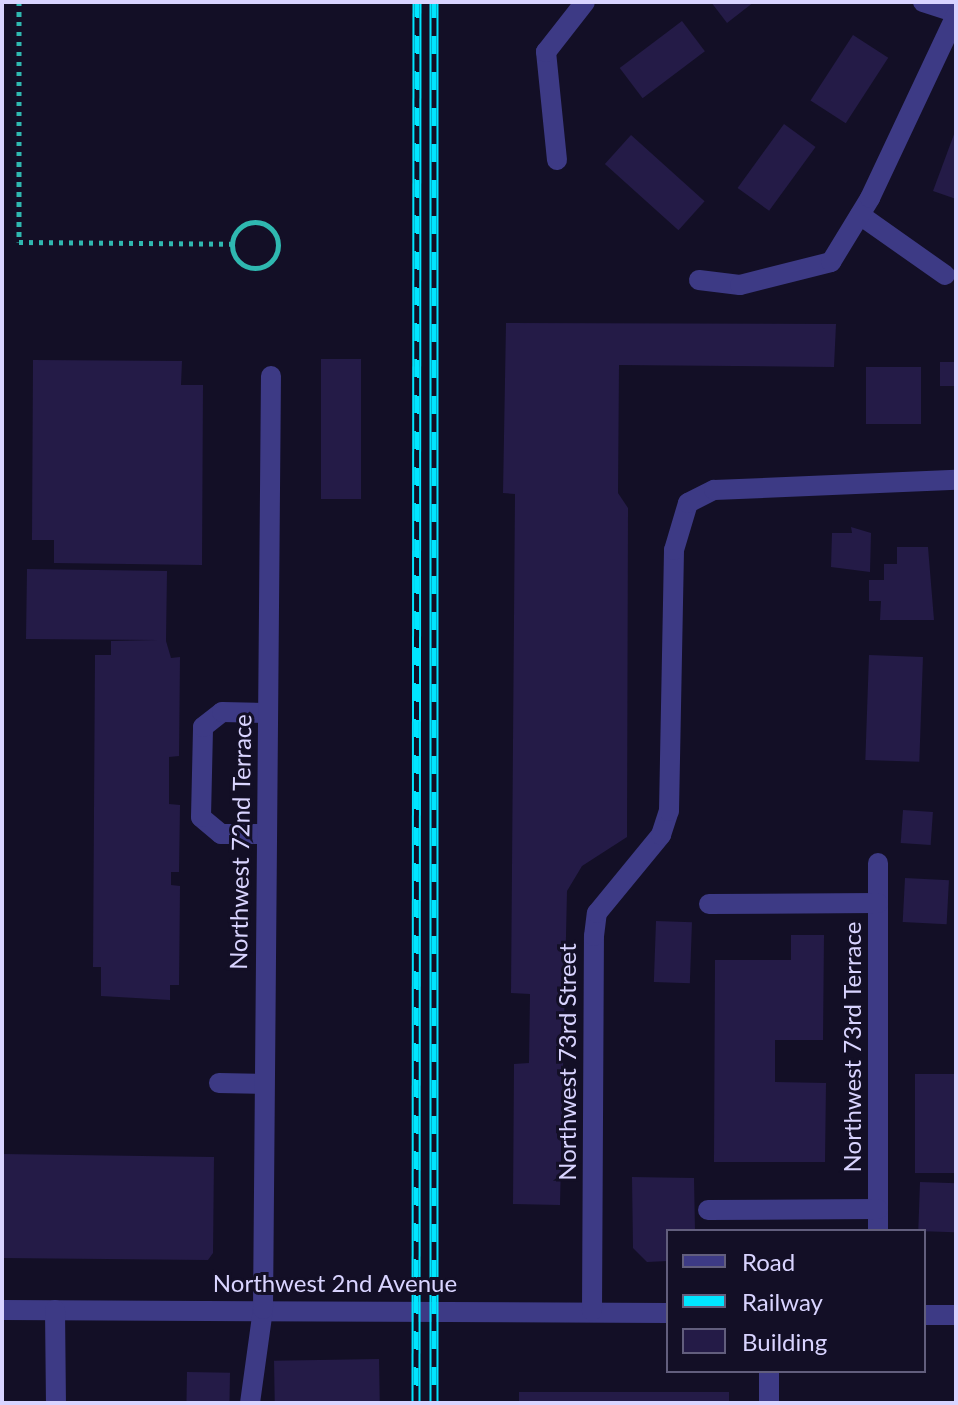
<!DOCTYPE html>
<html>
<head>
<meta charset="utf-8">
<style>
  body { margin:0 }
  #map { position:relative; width:958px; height:1405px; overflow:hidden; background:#130f26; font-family:Lato,sans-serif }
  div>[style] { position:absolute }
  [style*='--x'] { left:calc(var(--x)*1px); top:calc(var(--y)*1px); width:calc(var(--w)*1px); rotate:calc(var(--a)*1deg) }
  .building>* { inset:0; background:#241b47; transform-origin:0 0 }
  .path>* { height:5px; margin-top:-2.5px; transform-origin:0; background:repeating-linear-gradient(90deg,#2fb8b0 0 4px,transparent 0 10px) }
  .path>.ring { margin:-2.5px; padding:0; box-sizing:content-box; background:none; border:5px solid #2fb8b0; border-radius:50% }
  .minor>* { height:20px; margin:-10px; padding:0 10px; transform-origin:10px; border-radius:10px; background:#3d3a85 }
  .rail>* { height:9px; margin-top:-4.5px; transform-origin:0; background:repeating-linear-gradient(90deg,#130f26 0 18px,#00e5ff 0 36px); box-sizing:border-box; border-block:2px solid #00e5ff }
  span { translate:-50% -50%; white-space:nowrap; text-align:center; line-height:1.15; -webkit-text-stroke:6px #130f26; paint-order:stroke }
  .street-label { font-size:24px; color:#d9d4ff }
  .frame { position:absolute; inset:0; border:4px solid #d9d4ff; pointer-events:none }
  .legend { position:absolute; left:666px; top:1229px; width:260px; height:144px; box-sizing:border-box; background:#130f26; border:2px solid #625e7d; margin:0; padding:10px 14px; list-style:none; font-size:24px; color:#d9d4ff }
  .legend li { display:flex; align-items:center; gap:16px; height:40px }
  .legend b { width:40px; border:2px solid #625e7d }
</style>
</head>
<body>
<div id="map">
  <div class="building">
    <i style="clip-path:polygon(711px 2px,754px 2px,727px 23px)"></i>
    <i style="left:682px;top:21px;width:38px;height:78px;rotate:53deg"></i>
    <i style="left:853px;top:35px;width:42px;height:78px;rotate:33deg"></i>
    <i style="left:784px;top:124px;width:39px;height:79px;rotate:36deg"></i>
    <i style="clip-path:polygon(956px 129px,956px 199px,933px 191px)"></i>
    <i style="left:631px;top:135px;width:99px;height:39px;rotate:42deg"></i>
    <i style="clip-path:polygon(506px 323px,836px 324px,834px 367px,619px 365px,618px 493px,628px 508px,627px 837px,582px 866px,567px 891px,560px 1205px,513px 1204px,514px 1064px,529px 1063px,530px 994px,511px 993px,515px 494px,503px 493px)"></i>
    <i style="left:321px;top:359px;width:40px;height:140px"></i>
    <i style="clip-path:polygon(33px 360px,182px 361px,181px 385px,203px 385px,202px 565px,54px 563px,54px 540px,32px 540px)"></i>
    <i style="left:940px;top:362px;width:16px;height:24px"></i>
    <i style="left:866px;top:367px;width:55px;height:57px"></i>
    <i style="clip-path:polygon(851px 527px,871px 533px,870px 572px,831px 567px,832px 533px,852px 533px)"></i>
    <i style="clip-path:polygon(897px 547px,928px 547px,934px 620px,880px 620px,881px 601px,869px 601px,869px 580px,884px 580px,884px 564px,897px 564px)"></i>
    <i style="clip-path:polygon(27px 569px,167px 571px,166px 641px,171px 658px,180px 657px,179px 756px,169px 757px,169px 804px,180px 805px,179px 872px,171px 872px,171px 885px,180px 886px,179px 985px,170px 985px,170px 1000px,101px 996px,101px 967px,93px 967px,95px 655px,111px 655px,111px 641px,158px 640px,26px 639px)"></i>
    <i style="left:869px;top:655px;width:54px;height:105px;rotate:2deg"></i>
    <i style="left:903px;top:810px;width:30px;height:33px;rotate:4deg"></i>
    <i style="left:905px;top:878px;width:44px;height:44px;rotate:3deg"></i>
    <i style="left:656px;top:921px;width:36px;height:61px;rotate:2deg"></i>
    <i style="clip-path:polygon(791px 935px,824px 935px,823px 1040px,775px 1040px,775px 1082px,826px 1083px,825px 1162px,714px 1162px,715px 960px,791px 960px)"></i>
    <i style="left:915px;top:1074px;width:41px;height:99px"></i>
    <i style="clip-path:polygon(2px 1154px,214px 1157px,213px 1253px,208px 1260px,2px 1258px)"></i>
    <i style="clip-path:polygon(632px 1177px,694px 1178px,695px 1231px,668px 1231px,668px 1261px,647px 1262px,633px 1248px)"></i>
    <i style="left:920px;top:1182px;width:36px;height:49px;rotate:2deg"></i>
    <i style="left:379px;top:1359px;width:44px;height:105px;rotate:89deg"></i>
    <i style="left:187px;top:1372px;width:43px;height:31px;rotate:1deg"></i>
    <i style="left:519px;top:1392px;width:210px;height:11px"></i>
  </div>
  <div class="path">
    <i style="--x:19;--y:2;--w:240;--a:90"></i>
    <i style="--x:19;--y:242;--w:212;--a:0.5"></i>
    <i class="ring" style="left:232px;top:222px;width:41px;height:41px"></i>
  </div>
  <div class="minor">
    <i style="--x:923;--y:2;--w:35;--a:18"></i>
    <i style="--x:557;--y:160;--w:109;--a:-95.8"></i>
    <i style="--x:546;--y:52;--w:63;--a:-52"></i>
    <i style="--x:860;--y:215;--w:104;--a:35.2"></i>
    <i style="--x:699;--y:280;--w:41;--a:7"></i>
    <i style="--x:740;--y:285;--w:94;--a:-14.2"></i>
    <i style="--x:831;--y:262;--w:75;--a:-58.6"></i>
    <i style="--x:870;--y:198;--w:202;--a:-64.8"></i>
    <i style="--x:266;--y:834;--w:45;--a:180"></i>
    <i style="--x:221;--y:834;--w:26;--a:-140"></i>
    <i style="--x:201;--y:817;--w:90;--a:-88.7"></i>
    <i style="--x:203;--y:727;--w:24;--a:-38"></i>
    <i style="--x:222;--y:712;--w:45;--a:1.3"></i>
    <i style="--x:878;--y:863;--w:368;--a:90"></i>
    <i style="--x:709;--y:904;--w:169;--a:-0.3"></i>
    <i style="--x:219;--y:1083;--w:44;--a:1.3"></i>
    <i style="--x:708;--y:1210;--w:170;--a:-0.3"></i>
    <i style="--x:2;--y:1310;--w:666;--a:0.26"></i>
    <i style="--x:55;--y:1310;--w:93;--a:89.4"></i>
    <i style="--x:592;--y:1311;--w:375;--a:-89.7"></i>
    <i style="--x:594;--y:936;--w:23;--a:-83"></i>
    <i style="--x:597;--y:913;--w:101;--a:-50.6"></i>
    <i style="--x:661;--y:835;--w:25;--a:-72"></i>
    <i style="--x:669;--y:811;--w:261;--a:-88.9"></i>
    <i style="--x:674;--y:550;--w:49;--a:-73.4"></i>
    <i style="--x:688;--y:503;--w:29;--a:-27"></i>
    <i style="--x:714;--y:490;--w:242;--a:-2.4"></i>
    <i style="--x:924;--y:1315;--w:32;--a:0"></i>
    <i style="--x:769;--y:1371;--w:32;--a:90"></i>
    <i style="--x:250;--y:1403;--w:95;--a:-82.1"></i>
    <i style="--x:263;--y:1309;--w:933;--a:-89.51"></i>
  </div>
  <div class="rail">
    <i style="--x:416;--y:1403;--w:1401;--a:-89.96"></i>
    <i style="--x:434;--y:1403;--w:1401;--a:-90"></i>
  </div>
  <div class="street-label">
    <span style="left:240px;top:842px;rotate:-89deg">Northwest 72nd Terrace</span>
    <span style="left:852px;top:1047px;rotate:-90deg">Northwest 73rd Terrace</span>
    <span style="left:567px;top:1062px;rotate:-90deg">Northwest 73rd Street</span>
    <span style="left:335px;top:1283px">Northwest 2nd Avenue</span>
  </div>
  <div class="frame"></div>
  <ul class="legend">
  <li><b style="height:10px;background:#3d3a85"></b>Road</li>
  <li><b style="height:10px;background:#00e5ff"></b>Railway</li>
  <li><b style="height:22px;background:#241b47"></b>Building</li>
  </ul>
</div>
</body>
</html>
